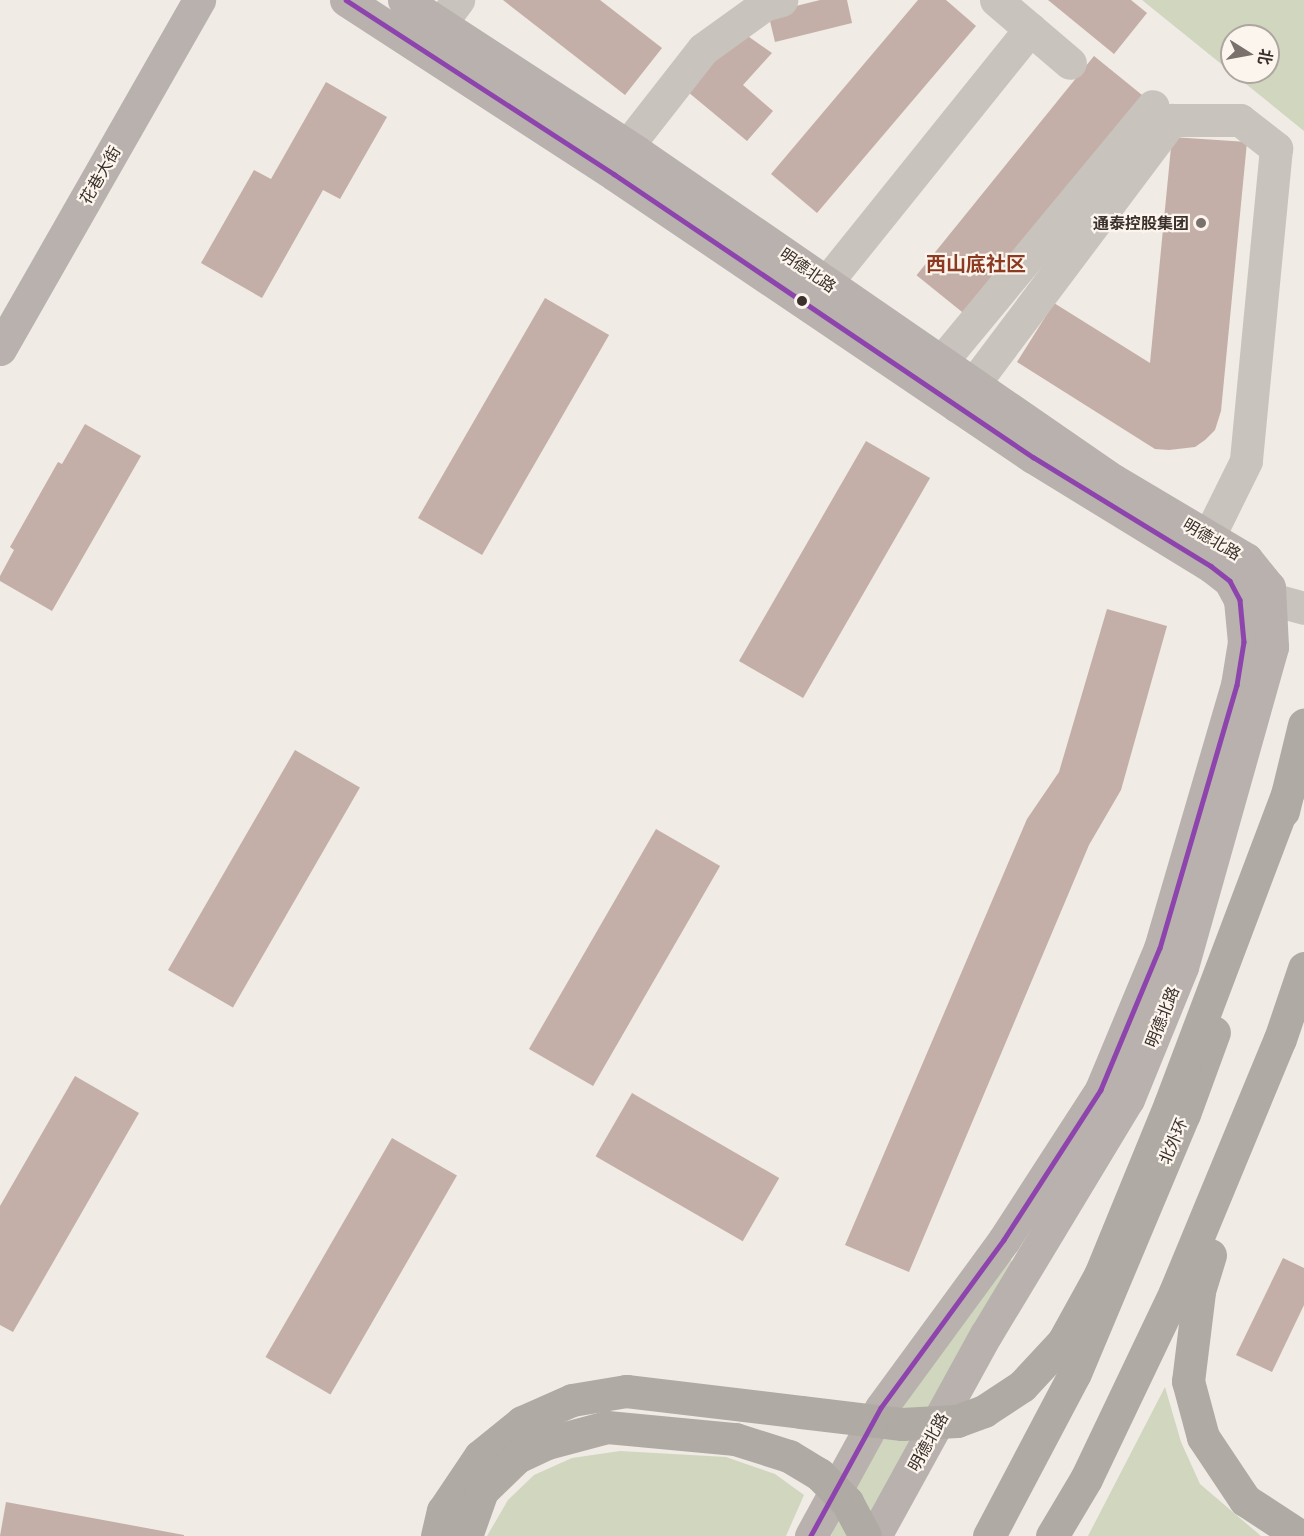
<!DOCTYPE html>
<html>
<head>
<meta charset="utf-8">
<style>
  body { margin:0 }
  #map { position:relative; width:1304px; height:1536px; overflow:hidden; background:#f0ebe5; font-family:"Titillium Web","Noto Sans SC",sans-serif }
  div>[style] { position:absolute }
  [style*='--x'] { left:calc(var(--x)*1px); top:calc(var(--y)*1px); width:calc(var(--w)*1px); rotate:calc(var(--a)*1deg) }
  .green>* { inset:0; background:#d1d6bf }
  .building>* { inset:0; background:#c3afa7; transform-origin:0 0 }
  .minor>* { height:33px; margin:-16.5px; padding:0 16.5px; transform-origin:16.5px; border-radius:16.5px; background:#c9c3be }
  .major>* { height:33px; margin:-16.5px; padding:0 16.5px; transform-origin:16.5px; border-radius:16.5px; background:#b8b1ad }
  .highway>* { height:33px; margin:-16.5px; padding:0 16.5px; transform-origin:16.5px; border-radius:16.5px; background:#afaaa4 }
  .highway-bridge>* { height:33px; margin:-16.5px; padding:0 16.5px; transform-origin:16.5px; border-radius:16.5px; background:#afaaa4 }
  .bus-1>* { height:4.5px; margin:-2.25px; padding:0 2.25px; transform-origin:2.25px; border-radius:2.25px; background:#8e44ad }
  .dots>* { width:16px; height:16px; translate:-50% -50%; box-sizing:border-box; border:3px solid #fbf5ee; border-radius:50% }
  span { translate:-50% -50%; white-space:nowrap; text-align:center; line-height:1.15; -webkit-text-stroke:4.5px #fbf5ee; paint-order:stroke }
  .street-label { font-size:16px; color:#3b302b }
  .poi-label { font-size:16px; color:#3b302b; font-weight:700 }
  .right { translate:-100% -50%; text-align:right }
  .quarter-label { font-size:20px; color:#8c3b22; font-weight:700 }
  .north { position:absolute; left:1220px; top:24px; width:60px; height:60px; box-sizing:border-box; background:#fbf5ee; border:2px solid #aea6a0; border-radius:50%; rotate:101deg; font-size:16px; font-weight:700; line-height:24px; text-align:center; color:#3b302b }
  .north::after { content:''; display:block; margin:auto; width:21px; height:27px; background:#7a716c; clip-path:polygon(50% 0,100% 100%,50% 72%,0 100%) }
</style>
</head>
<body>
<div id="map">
  <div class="green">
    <i style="clip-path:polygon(evenodd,1142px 0,1304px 0,1304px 131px,1142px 0,1232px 36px,1268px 36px,1268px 72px,1232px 72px,1232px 36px)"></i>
    <i style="clip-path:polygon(1011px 1259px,1013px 1266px,860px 1536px,831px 1536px,867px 1459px,911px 1386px)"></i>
    <i style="clip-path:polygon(1165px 1387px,1181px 1442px,1200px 1484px,1261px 1536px,1088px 1536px)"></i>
    <i style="clip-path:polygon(620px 1451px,726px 1457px,775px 1474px,804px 1495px,786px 1536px,487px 1536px,508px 1500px,534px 1475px,572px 1458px)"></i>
  </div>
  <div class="building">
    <i style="clip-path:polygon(503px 0,600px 0,662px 48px,625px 95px)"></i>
    <i style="clip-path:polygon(820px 0,847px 0,852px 23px,775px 42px,768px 13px)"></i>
    <i style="clip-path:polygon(918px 0,946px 0,976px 26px,817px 213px,771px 174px)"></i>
    <i style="clip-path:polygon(1048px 0,1131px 0,1147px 13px,1114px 54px)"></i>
    <i style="clip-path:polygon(742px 32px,772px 53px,743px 85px,773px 111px,747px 141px,682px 87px)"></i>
    <i style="left:1094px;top:56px;width:65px;height:282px;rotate:39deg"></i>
    <i style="clip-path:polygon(326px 82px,387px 117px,340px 199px,323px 190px,262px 298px,201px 263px,254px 170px,271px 179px)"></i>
    <i style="clip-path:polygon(1172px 137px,1247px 142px,1221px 411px,1215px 430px,1205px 440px,1195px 447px,1169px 450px,1155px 449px,1017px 362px,1054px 303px,1150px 363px)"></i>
    <i style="left:545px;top:298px;width:74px;height:254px;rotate:30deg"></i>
    <i style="clip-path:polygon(85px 424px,141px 456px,52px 611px,0 581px,0 576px,14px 550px,10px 547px,58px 462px,62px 464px)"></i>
    <i style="left:866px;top:441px;width:74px;height:254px;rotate:30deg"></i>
    <i style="clip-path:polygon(1107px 609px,1167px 626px,1121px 790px,1089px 845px,909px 1272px,845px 1245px,1027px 819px,1059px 772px)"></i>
    <i style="left:295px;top:750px;width:75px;height:254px;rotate:30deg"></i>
    <i style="left:656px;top:829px;width:74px;height:254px;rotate:30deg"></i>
    <i style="clip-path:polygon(75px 1076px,139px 1113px,13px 1332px,0 1325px,0 1206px)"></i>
    <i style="left:632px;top:1093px;width:170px;height:73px;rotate:30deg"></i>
    <i style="left:392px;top:1138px;width:75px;height:253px;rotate:30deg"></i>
    <i style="clip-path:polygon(1283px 1258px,1304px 1268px,1304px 1305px,1272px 1372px,1236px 1355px)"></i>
    <i style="clip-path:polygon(6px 1502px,184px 1535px,184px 1536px,0 1536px)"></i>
  </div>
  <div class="minor">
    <i style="--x:996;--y:0;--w:97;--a:40.4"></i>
    <i style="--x:423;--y:47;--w:59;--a:-53.3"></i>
    <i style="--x:610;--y:168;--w:151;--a:-52"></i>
    <i style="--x:703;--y:49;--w:75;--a:-35.8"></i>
    <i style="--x:764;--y:5;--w:18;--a:-16"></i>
    <i style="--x:809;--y:304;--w:353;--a:-51.2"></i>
    <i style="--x:927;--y:385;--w:27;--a:-59"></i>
    <i style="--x:941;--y:362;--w:332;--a:-50.4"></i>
    <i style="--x:957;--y:406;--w:358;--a:-53.1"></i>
    <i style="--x:1172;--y:120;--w:68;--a:0"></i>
    <i style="--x:1240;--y:120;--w:46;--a:37.9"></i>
    <i style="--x:1276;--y:148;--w:314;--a:95.5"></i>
    <i style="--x:1246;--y:461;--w:108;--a:116.3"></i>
    <i style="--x:1271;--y:599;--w:34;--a:15"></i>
  </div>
  <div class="major">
    <i style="--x:346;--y:0;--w:320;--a:33"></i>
    <i style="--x:614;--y:174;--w:506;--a:34.04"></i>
    <i style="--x:1033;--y:457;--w:209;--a:31.5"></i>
    <i style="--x:1211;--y:566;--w:24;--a:38"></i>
    <i style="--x:1230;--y:581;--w:21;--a:62"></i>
    <i style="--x:1240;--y:600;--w:42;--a:84.6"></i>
    <i style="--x:1244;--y:642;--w:44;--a:99.2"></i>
    <i style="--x:1237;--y:685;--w:274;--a:106.3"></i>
    <i style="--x:1160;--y:948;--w:154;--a:112.6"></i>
    <i style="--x:1101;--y:1090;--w:179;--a:122.9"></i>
    <i style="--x:1004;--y:1240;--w:208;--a:126.2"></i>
    <i style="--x:881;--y:1408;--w:146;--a:118.7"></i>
    <i style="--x:404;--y:0;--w:278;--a:33.1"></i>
    <i style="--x:637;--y:152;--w:578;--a:34.57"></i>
    <i style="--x:1113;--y:480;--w:155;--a:30.7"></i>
    <i style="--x:1246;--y:559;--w:36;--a:51"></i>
    <i style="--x:1269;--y:587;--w:60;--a:87.1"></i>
    <i style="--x:1272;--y:647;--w:332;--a:105.7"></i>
    <i style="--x:1182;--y:967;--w:143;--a:112.2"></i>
    <i style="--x:1128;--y:1099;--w:275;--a:121.1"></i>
    <i style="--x:986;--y:1334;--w:230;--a:118.8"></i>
    <i style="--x:0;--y:349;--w:402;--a:-60.3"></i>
  </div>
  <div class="highway">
    <i style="--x:1283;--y:811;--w:89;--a:-76.3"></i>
    <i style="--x:1210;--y:1255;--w:39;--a:107"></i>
    <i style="--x:1199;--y:1292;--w:90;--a:97"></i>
    <i style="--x:1188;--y:1381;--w:58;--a:75"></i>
    <i style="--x:1203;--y:1437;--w:76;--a:56.3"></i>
    <i style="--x:1245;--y:1500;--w:66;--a:33.2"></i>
    <i style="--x:437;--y:1536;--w:26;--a:-77"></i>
    <i style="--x:443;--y:1511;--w:66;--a:-56.1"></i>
    <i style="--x:480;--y:1456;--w:54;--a:-39"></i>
    <i style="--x:522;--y:1422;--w:55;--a:-23.7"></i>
    <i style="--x:572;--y:1400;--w:55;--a:-9.5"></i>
    <i style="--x:626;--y:1391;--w:176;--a:6.8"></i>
    <i style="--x:466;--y:1536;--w:48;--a:-70.4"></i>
    <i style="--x:482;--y:1491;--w:49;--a:-44.2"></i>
    <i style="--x:517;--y:1457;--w:33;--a:-25"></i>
    <i style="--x:547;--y:1443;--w:62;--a:-14.9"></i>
    <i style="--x:607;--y:1427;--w:129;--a:5.4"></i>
    <i style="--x:735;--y:1439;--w:57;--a:17.5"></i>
    <i style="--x:989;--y:1536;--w:184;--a:-62.2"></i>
    <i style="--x:1075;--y:1373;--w:281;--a:-67.2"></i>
    <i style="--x:1184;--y:1114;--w:87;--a:-69.9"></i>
    <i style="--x:1052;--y:1536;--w:66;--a:-59.2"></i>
    <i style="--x:1086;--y:1479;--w:207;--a:-64.5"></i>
    <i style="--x:1175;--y:1292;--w:274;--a:-67.5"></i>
    <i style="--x:1280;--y:1039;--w:75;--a:-71.3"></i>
  </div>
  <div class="highway-bridge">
    <i style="--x:801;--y:1412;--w:102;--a:6.8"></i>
    <i style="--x:902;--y:1424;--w:55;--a:-3.1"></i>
    <i style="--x:957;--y:1421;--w:29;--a:-20"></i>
    <i style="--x:984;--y:1411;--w:45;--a:-33.3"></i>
    <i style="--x:1022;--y:1386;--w:60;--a:-47"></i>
    <i style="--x:1063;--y:1342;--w:77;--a:-61.1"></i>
    <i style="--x:1100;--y:1275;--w:185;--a:-67.7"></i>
    <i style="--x:1170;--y:1104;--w:342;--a:-69.3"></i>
    <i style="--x:789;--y:1456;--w:35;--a:31"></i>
    <i style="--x:819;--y:1474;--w:40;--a:45"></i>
    <i style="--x:847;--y:1502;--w:38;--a:62"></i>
  </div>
  <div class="bus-1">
    <i style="--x:346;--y:0;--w:320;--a:33"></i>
    <i style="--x:614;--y:174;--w:506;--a:34.04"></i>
    <i style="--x:1033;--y:457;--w:209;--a:31.5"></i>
    <i style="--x:1211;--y:566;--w:24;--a:38"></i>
    <i style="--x:1230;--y:581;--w:21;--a:62"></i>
    <i style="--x:1240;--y:600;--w:42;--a:84.6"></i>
    <i style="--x:1244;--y:642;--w:44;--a:99.2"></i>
    <i style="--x:1237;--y:685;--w:274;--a:106.3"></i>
    <i style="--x:1160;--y:948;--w:154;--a:112.6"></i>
    <i style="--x:1101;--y:1090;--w:179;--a:122.9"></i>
    <i style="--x:1004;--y:1240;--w:208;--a:126.2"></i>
    <i style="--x:881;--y:1408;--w:146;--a:118.7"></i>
  </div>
  <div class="dots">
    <i style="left:1201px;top:223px;background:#7a716c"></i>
    <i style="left:802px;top:301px;background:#3b302b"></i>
  </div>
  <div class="street-label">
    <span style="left:100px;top:175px;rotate:-60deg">花巷大街</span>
    <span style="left:808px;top:270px;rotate:35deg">明德北路</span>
    <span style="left:1212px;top:539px;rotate:31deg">明德北路</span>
    <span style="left:1162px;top:1017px;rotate:-68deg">明德北路</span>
    <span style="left:1173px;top:1141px;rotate:-67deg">北外环</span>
    <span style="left:928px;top:1442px;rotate:-61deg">明德北路</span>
  </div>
  <div class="poi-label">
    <span class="right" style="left:1189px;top:223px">通泰控股集团</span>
  </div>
  <div class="quarter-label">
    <span style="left:976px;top:263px">西山底社区</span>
  </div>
  <div class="north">北</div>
</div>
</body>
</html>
